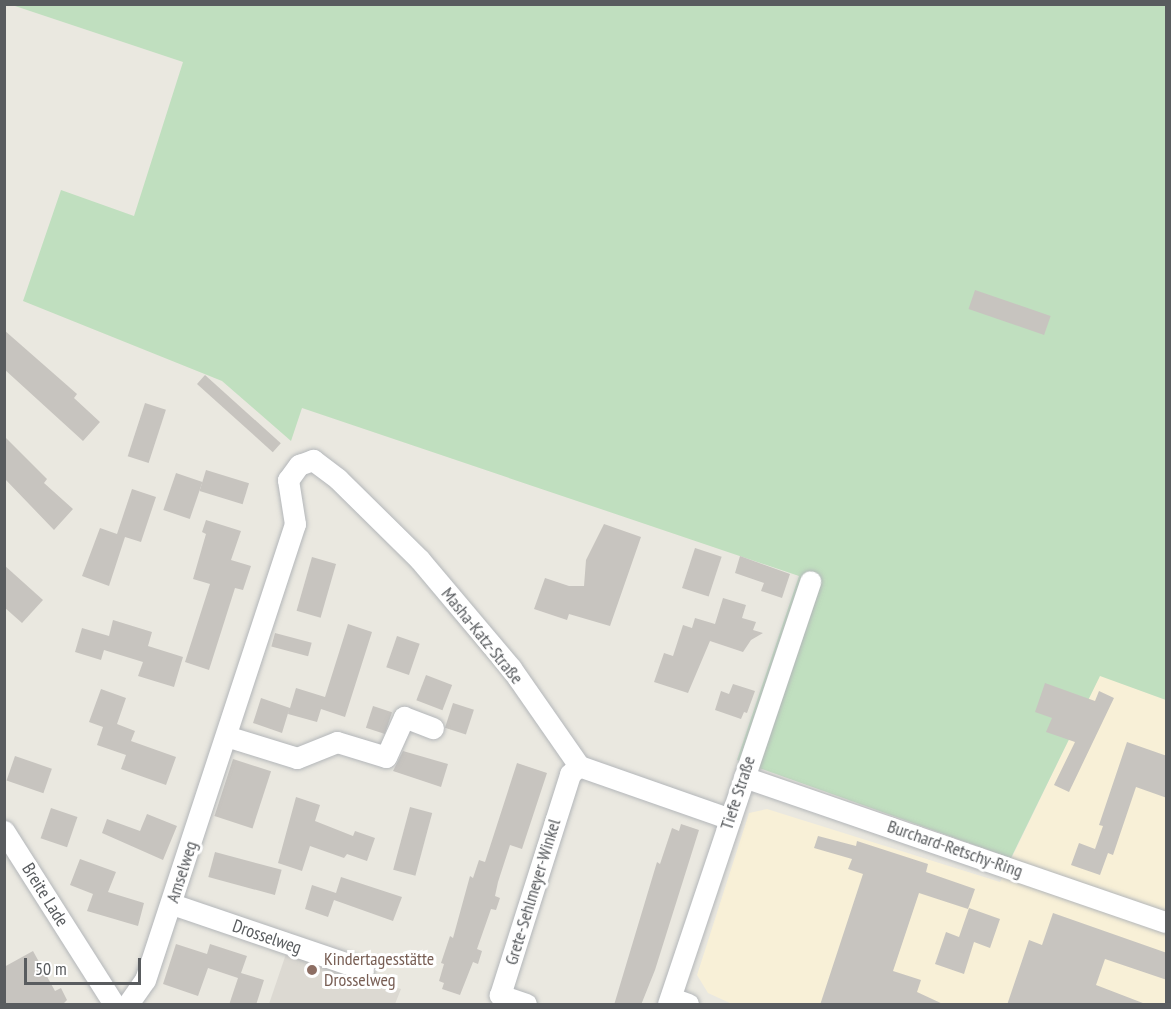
<!DOCTYPE html>
<html>
<head>
<meta charset="utf-8">
<style>
  body { margin:0 }
  #map { position:relative; width:1171px; height:1009px; overflow:hidden; background:#eae8e0; font-family:"PT Sans Narrow",sans-serif }
  div>[style] { position:absolute }
  [style*='--x'] { left:calc(var(--x)*1px); top:calc(var(--y)*1px); width:calc(var(--w)*1px); rotate:calc(var(--a)*1deg) }
  .commercial>* { inset:0; background:#f8f0d7 }
  .education>* { inset:0; background:#dcd9d2 }
  .green>* { inset:0; background:#c0dfbf }
  .building>* { inset:0; background:#c7c4bf; transform-origin:0 0 }
  .roads { filter:drop-shadow(0 0 2px #b3b6b9) drop-shadow(0 0 2px #b3b6b9) }
  .minor>* { height:21px; margin:-10.5px; padding:0 10.5px; transform-origin:10.5px; border-radius:10.5px; background:#fff }
  .dots>* { width:16px; height:16px; translate:-50% -50%; box-sizing:border-box; border:3px solid #fff; border-radius:50% }
  span { translate:-50% -50%; white-space:nowrap; text-align:center; line-height:1.15; -webkit-text-stroke:6px #fff; paint-order:stroke }
  .street-label { font-size:18px; color:#595c5f }
  .education-label { font-size:18px; color:#785e54 }
  .left { translate:0 -50%; text-align:left }
  .frame { position:absolute; inset:0; border:6px solid #595c5f; pointer-events:none }
  .scale { position:absolute; left:24px; top:958px; width:117px; height:27px; box-sizing:border-box; border:3px solid #595c5f; border-top:0; padding-left:8px; font-size:18px; line-height:21px; white-space:nowrap; color:#595c5f; -webkit-text-stroke:4px #fff; paint-order:stroke }
</style>
</head>
<body>
<div id="map">
  <div class="commercial">
    <i style="clip-path:polygon(1100px 675px,1166px 700px,1166px 1004px,732px 1004px,708px 993px,697px 975px,749px 813px,767px 809px,1000px 882px)"></i>
  </div>
  <div class="education">
    <i style="clip-path:polygon(287px 951px,401px 989px,395px 1004px,269px 1004px)"></i>
  </div>
  <div class="green">
    <i style="clip-path:polygon(12px 5px,1166px 5px,1166px 700px,1100px 676px,1011px 858px,737px 760px,799px 576px,302px 408px,291px 441px,222px 381px,23px 301px,61px 190px,134px 216px,183px 62px)"></i>
  </div>
  <div class="building">
    <i style="left:975px;top:290px;width:80px;height:20px;rotate:19deg"></i>
    <i style="clip-path:polygon(4px 330px,77px 394px,74px 398px,100px 422px,83px 441px,4px 369px)"></i>
    <i style="left:205px;top:375px;width:102px;height:12px;rotate:42deg"></i>
    <i style="left:145px;top:403px;width:22px;height:56px;rotate:18deg"></i>
    <i style="clip-path:polygon(4px 436px,47px 479px,44px 483px,73px 509px,54px 530px,4px 478px)"></i>
    <i style="left:206px;top:470px;width:45px;height:22px;rotate:17deg"></i>
    <i style="left:176px;top:473px;width:28px;height:39px;rotate:19deg"></i>
    <i style="clip-path:polygon(132px 489px,156px 497px,141px 542px,125px 537px,109px 586px,82px 576px,100px 528px,117px 534px)"></i>
    <i style="clip-path:polygon(206px 520px,241px 531px,231px 560px,251px 566px,243px 590px,235px 588px,209px 670px,185px 662px,210px 584px,193px 579px,206px 534px,202px 532px)"></i>
    <i style="clip-path:polygon(604px 524px,641px 537px,610px 626px,569px 614px,567px 620px,534px 609px,545px 578px,569px 586px,584px 586px,586px 560px)"></i>
    <i style="left:695px;top:548px;width:28px;height:42px;rotate:18deg"></i>
    <i style="clip-path:polygon(740px 556px,790px 574px,782px 598px,761px 591px,764px 583px,735px 573px)"></i>
    <i style="left:312px;top:557px;width:25px;height:56px;rotate:16deg"></i>
    <i style="clip-path:polygon(4px 565px,43px 600px,22px 623px,4px 607px)"></i>
    <i style="clip-path:polygon(723px 598px,746px 605px,742px 618px,756px 622px,753px 630px,763px 633px,751px 640px,743px 652px,710px 641px,688px 693px,654px 682px,664px 653px,673px 656px,683px 625px,692px 628px,695px 618px,715px 624px)"></i>
    <i style="clip-path:polygon(113px 620px,152px 632px,148px 646px,183px 657px,174px 687px,138px 676px,143px 662px,104px 650px,101px 660px,75px 652px,82px 628px,109px 636px)"></i>
    <i style="clip-path:polygon(348px 624px,372px 632px,345px 717px,321px 709px,317px 722px,288px 714px,289px 710px,282px 733px,253px 723px,261px 698px,290px 708px,296px 688px,325px 697px)"></i>
    <i style="left:275px;top:633px;width:38px;height:14px;rotate:15deg"></i>
    <i style="left:397px;top:636px;width:24px;height:33px;rotate:19deg"></i>
    <i style="left:426px;top:675px;width:28px;height:27px;rotate:21deg"></i>
    <i style="clip-path:polygon(1045px 683px,1095px 701px,1099px 691px,1114px 698px,1069px 792px,1054px 785px,1075px 742px,1046px 732px,1052px 718px,1035px 712px)"></i>
    <i style="clip-path:polygon(733px 684px,755px 691px,747px 713px,744px 712px,741px 719px,715px 710px,721px 691px,729px 694px)"></i>
    <i style="clip-path:polygon(101px 689px,126px 698px,117px 724px,135px 731px,131px 741px,176px 757px,166px 785px,121px 769px,126px 755px,97px 745px,103px 727px,89px 722px)"></i>
    <i style="left:453px;top:703px;width:22px;height:26px;rotate:18deg"></i>
    <i style="left:373px;top:706px;width:20px;height:23px;rotate:18deg"></i>
    <i style="clip-path:polygon(1127px 742px,1167px 756px,1167px 798px,1136px 787px,1113px 855px,1108px 853px,1100px 875px,1071px 865px,1079px 843px,1095px 849px,1103px 826px,1099px 825px)"></i>
    <i style="clip-path:polygon(403px 751px,448px 764px,441px 787px,393px 771px)"></i>
    <i style="left:15px;top:756px;width:39px;height:26px;rotate:19deg"></i>
    <i style="left:233px;top:759px;width:40px;height:60px;rotate:18deg"></i>
    <i style="clip-path:polygon(517px 763px,547px 773px,522px 849px,510px 845px,498px 882px,495px 896px,500px 898px,496px 910px,491px 909px,477px 949px,482px 951px,478px 964px,473px 962px,460px 995px,442px 989px,444px 983px,439px 981px,444px 964px,441px 963px,450px 936px,453px 938px,470px 876px,473px 878px,479px 860px,485px 862px)"></i>
    <i style="clip-path:polygon(296px 797px,320px 805px,315px 821px,353px 836px,355px 831px,375px 838px,367px 861px,347px 854px,344px 858px,310px 846px,302px 871px,278px 863px)"></i>
    <i style="left:410px;top:807px;width:23px;height:65px;rotate:15deg"></i>
    <i style="left:51px;top:808px;width:28px;height:32px;rotate:19deg"></i>
    <i style="clip-path:polygon(147px 814px,177px 826px,163px 860px,102px 833px,107px 819px,140px 831px)"></i>
    <i style="clip-path:polygon(681px 824px,699px 830px,655px 970px,641px 1005px,614px 1005px,657px 862px,660px 864px,672px 828px,679px 831px)"></i>
    <i style="clip-path:polygon(818px 836px,856px 846px,857px 841px,928px 864px,926px 872px,975px 889px,968px 909px,919px 893px,893px 971px,921px 980px,917px 992px,945px 1005px,820px 1005px,863px 874px,848px 869px,852px 859px,814px 848px)"></i>
    <i style="left:215px;top:852px;width:69px;height:26px;rotate:15deg"></i>
    <i style="clip-path:polygon(80px 859px,116px 872px,108px 892px,144px 903px,138px 926px,87px 911px,93px 894px,70px 885px)"></i>
    <i style="clip-path:polygon(341px 877px,402px 897px,393px 921px,334px 900px,328px 917px,305px 909px,312px 885px,336px 893px)"></i>
    <i style="clip-path:polygon(969px 908px,1000px 919px,990px 948px,974px 942px,964px 974px,935px 964px,946px 932px,959px 937px)"></i>
    <i style="clip-path:polygon(1053px 913px,1167px 953px,1167px 980px,1105px 959px,1096px 985px,1148px 1005px,1007px 1005px,1029px 940px,1042px 945px)"></i>
    <i style="clip-path:polygon(176px 944px,207px 954px,210px 944px,247px 956px,241px 973px,264px 980px,256px 1005px,229px 1005px,238px 978px,208px 968px,198px 996px,163px 984px)"></i>
    <i style="clip-path:polygon(33px 951px,55px 991px,61px 988px,67px 1000px,62px 1005px,4px 1005px,4px 967px)"></i>
  </div>
  <div class="roads">
    <div class="minor">
      <i style="--x:226;--y:736;--w:74;--a:17.2"></i>
      <i style="--x:297;--y:758;--w:43;--a:-21.8"></i>
      <i style="--x:337;--y:742;--w:51;--a:17"></i>
      <i style="--x:386;--y:757;--w:44;--a:-65.8"></i>
      <i style="--x:404;--y:717;--w:31;--a:21"></i>
      <i style="--x:744;--y:777;--w:446;--a:19"></i>
      <i style="--x:4;--y:831;--w:205;--a:57.6"></i>
      <i style="--x:172;--y:904;--w:202;--a:18.8"></i>
      <i style="--x:671;--y:998;--w:18;--a:19"></i>
      <i style="--x:128;--y:1004;--w:29;--a:-55"></i>
      <i style="--x:145;--y:980;--w:480;--a:-71.8"></i>
      <i style="--x:295;--y:524;--w:45;--a:-99"></i>
      <i style="--x:288;--y:480;--w:19;--a:-54"></i>
      <i style="--x:299;--y:465;--w:15;--a:-20"></i>
      <i style="--x:313;--y:460;--w:31;--a:37"></i>
      <i style="--x:338;--y:479;--w:115;--a:44.6"></i>
      <i style="--x:420;--y:560;--w:141;--a:49.9"></i>
      <i style="--x:511;--y:668;--w:119;--a:55.2"></i>
      <i style="--x:579;--y:766;--w:160;--a:19.3"></i>
      <i style="--x:526;--y:1004;--w:28;--a:-161"></i>
      <i style="--x:500;--y:995;--w:232;--a:-72.4"></i>
      <i style="--x:570;--y:774;--w:12;--a:-42"></i>
      <i style="--x:668;--y:1004;--w:446;--a:-71.4"></i>
    </div>
  </div>
  <div class="dots">
    <i style="left:312px;top:970px;background:#8d6e63"></i>
  </div>
  <div class="street-label">
    <span style="left:482px;top:636px;rotate:51deg">Masha-Katz-Straße</span>
    <span style="left:738px;top:793px;rotate:-72deg">Tiefe Straße</span>
    <span style="left:955px;top:849px;rotate:19deg">Burchard-Retschy-Ring</span>
    <span style="left:182px;top:872px;rotate:-72deg">Amselweg</span>
    <span style="left:533px;top:892px;rotate:-73deg">Grete-Sehlmeyer-Winkel</span>
    <span style="left:45px;top:895px;rotate:58deg">Breite Lade</span>
    <span style="left:267px;top:937px;rotate:19deg">Drosselweg</span>
  </div>
  <div class="education-label">
    <span class="left" style="left:324px;top:970px">Kindertagesstätte<br>Drosselweg</span>
  </div>
  <div class="frame"></div>
  <div class="scale">50 m</div>
</div>
</body>
</html>
